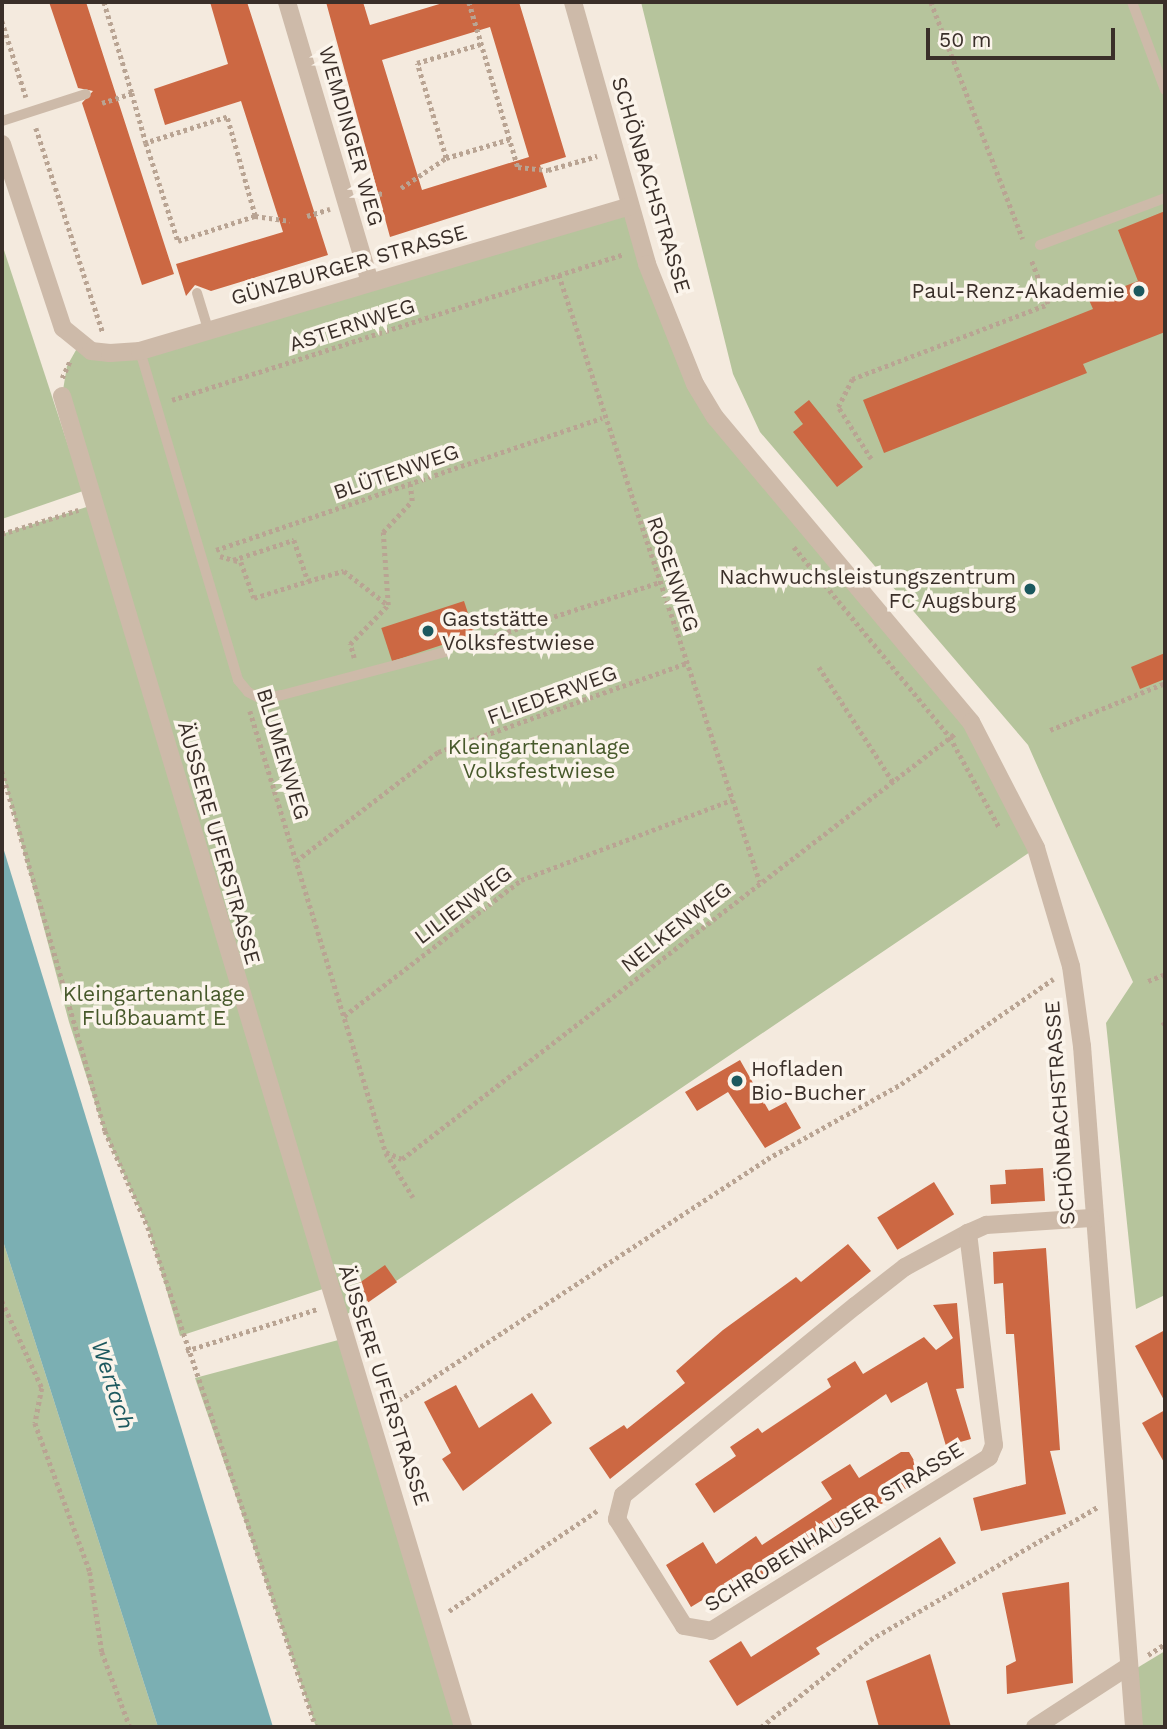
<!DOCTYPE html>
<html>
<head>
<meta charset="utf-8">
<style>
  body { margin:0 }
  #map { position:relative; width:1167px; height:1729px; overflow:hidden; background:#f4eade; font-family:"Work Sans",sans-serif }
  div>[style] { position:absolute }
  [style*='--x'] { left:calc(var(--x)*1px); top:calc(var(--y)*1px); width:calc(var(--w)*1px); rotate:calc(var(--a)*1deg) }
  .green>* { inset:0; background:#b6c49c }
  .water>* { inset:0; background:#7bafb3 }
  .building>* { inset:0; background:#cc6843; transform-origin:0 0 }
  .path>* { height:4.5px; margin-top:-2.25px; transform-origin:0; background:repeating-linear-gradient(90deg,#b9a493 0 3.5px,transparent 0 7px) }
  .service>* { height:10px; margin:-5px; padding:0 5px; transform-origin:5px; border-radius:5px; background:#cdbaa9 }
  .minor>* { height:18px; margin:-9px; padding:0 9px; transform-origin:9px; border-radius:9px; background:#cdbaa9 }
  .dots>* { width:19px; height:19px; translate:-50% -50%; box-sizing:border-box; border:4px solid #fbf4eb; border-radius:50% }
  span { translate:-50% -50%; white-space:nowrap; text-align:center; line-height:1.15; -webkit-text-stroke:7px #fbf4eb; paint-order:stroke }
  .street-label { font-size:21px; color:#3a2f29 }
  .poi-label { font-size:21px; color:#3a2f29 }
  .right { translate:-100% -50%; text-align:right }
  .left { translate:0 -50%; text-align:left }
  .park-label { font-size:21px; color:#47592b }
  .water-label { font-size:23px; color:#1c585e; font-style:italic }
  .frame { position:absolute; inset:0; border:4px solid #3a2f29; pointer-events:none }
  .scale { position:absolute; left:926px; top:28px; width:189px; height:32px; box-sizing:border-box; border:4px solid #3a2f29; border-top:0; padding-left:9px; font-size:21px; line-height:24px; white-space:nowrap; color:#3a2f29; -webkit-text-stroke:5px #fbf4eb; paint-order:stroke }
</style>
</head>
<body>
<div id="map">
  <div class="green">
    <i style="clip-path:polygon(641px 2px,1165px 2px,1165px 1295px,1136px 1309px,1106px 1023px,1133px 982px,1028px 745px,760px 432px,733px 374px)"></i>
    <i style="clip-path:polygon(630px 206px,695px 384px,971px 722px,1036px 848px,340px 1319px,329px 1287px,180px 1336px,148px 1227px,104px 1131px,69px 1022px,2px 771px,2px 534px,96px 504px,62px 396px,67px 366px,80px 343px,110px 353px)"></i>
    <i style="clip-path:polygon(2px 244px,83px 491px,2px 519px)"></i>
    <i style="clip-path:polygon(2px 1238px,158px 1727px,2px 1727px)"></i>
    <i style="clip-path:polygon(346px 1338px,463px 1727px,316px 1727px,195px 1378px)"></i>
    <i style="clip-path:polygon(1165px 1651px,1165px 1727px,1137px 1727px,1137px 1668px)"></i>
  </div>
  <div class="water">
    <i style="clip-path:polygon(2px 844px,273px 1727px,158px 1727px,2px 1238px)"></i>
  </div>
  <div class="building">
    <i style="clip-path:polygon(49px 2px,86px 2px,174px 274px,142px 285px,82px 103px,93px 91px,78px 88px)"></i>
    <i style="clip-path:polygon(210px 2px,247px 2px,328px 255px,211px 291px,195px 285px,186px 296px,176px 264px,283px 232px,241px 101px,165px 125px,154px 89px,228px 64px)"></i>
    <i style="clip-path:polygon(evenodd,326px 2px,363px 2px,370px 25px,446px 2px,519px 2px,566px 157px,540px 165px,547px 187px,390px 237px,326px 2px,490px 27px,529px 157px,422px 190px,382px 60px,490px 27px)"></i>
    <i style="clip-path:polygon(1165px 211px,1165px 332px,1083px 364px,1087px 373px,884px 453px,863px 400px,1093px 309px,1089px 300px,1138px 281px,1118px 230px)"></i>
    <i style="clip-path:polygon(809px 400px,863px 467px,837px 487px,793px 432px,803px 424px,794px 412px)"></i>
    <i style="left:464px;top:601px;width:35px;height:87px;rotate:72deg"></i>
    <i style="clip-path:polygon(1165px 653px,1165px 679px,1140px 689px,1131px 667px)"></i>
    <i style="clip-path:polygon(740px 1060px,769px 1111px,786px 1102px,801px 1128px,765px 1148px,728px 1092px,697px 1111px,685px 1092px)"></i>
    <i style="clip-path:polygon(1043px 1168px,1045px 1201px,991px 1204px,990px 1185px,1006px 1184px,1005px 1170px)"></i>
    <i style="left:934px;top:1182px;width:38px;height:67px;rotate:58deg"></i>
    <i style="clip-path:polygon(848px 1244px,871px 1271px,610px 1479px,589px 1448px,624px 1425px,627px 1429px,685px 1383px,676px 1371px,723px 1330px,796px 1277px,801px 1282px)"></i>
    <i style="clip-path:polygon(1046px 1248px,1060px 1450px,1050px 1451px,1066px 1514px,981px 1531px,973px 1498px,1026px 1484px,1014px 1334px,1006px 1334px,1003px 1283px,994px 1284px,993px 1252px)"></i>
    <i style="left:385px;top:1265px;width:21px;height:35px;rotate:55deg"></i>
    <i style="clip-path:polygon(957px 1303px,964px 1388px,956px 1389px,971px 1439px,946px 1446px,927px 1382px,891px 1403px,886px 1394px,714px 1513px,695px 1484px,736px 1456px,730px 1447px,758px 1428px,762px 1433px,831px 1387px,827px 1379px,855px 1361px,863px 1374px,924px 1337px,936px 1350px,953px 1338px,933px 1305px)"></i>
    <i style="clip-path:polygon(1165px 1330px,1165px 1402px,1135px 1346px)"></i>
    <i style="clip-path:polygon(456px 1385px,479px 1428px,532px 1393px,552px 1423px,463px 1491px,442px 1459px,451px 1453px,424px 1402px)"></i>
    <i style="clip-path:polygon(1165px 1410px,1165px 1464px,1142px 1423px)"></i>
    <i style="clip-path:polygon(901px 1452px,909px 1452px,924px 1477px,753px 1586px,745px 1574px,691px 1607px,666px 1565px,703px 1542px,716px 1564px,756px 1536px,762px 1545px,832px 1499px,821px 1482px,850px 1464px,859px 1478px)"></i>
    <i style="clip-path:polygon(940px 1537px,956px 1563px,816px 1648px,820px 1654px,737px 1706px,709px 1661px,741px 1641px,751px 1657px)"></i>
    <i style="clip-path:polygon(1069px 1582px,1073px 1683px,1007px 1694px,1006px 1666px,1016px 1661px,1002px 1593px)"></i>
    <i style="clip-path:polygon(930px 1654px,951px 1727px,879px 1727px,866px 1681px)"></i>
  </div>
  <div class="path">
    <i style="--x:104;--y:2;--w:95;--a:72.9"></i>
    <i style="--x:469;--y:2;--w:172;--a:73.5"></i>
    <i style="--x:518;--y:167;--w:30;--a:6"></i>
    <i style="--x:548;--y:170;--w:51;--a:-15.9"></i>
    <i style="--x:931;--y:2;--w:254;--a:68.8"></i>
    <i style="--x:2;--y:21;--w:80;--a:72.5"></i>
    <i style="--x:102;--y:103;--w:32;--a:-18"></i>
    <i style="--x:132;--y:93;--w:52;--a:74.4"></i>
    <i style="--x:146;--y:143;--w:103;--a:71.9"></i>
    <i style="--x:178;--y:241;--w:81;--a:-18"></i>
    <i style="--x:255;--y:216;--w:103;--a:-105.8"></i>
    <i style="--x:227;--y:117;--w:85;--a:162.2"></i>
    <i style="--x:36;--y:128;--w:216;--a:71.9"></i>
    <i style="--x:446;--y:158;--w:99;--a:-107"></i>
    <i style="--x:417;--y:63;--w:67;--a:-16.5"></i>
    <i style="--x:401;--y:188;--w:54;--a:-33.7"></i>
    <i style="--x:446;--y:158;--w:67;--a:-16.5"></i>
    <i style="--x:365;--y:198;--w:19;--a:-16"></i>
    <i style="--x:255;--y:216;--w:35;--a:8"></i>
    <i style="--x:307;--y:216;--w:24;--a:-17"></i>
    <i style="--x:559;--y:275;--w:639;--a:71.68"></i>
    <i style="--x:62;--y:378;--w:19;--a:-65"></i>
    <i style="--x:172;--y:400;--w:474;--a:-17.9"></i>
    <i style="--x:871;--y:459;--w:62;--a:-122.4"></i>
    <i style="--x:838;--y:407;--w:31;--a:-63"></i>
    <i style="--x:852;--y:379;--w:210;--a:-20.9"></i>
    <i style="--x:1048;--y:304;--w:47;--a:-111.1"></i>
    <i style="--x:2;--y:534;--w:80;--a:-17.5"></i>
    <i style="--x:794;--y:547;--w:246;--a:50.6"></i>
    <i style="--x:950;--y:737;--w:102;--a:61.4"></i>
    <i style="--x:216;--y:550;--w:408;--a:-18.9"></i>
    <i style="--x:220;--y:556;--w:14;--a:17"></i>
    <i style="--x:233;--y:560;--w:64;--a:-18.2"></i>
    <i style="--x:294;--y:540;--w:43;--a:71.1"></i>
    <i style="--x:308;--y:581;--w:37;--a:-16"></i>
    <i style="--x:344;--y:571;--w:56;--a:37.7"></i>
    <i style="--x:234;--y:560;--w:7;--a:16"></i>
    <i style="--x:241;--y:562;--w:38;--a:70"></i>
    <i style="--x:254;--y:598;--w:57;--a:-17.5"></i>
    <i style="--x:461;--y:647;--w:209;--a:-18.1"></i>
    <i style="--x:354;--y:658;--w:15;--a:-106"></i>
    <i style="--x:350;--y:644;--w:54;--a:-45.7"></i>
    <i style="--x:388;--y:605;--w:73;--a:-93.9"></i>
    <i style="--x:383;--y:532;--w:42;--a:-46.9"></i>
    <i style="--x:412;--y:501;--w:17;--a:-97"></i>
    <i style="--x:819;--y:667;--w:137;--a:57.2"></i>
    <i style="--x:250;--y:711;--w:461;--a:72.9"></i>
    <i style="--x:386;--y:1152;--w:17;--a:24"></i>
    <i style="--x:402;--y:1159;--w:699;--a:-37.56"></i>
    <i style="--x:1050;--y:730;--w:124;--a:-22.2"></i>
    <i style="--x:2;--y:771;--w:374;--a:74"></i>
    <i style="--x:105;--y:1131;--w:105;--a:65.9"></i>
    <i style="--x:148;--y:1227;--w:527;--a:71.43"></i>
    <i style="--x:296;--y:861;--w:179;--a:-37.5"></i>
    <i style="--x:438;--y:752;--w:263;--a:-19.7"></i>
    <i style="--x:1148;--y:981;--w:18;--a:-22"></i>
    <i style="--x:344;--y:1016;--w:223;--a:-37.5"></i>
    <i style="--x:521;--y:880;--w:226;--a:-20.8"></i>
    <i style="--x:1162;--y:1025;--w:4;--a:-34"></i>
    <i style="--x:386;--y:1153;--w:52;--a:58.5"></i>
    <i style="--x:2;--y:1301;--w:96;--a:65.3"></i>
    <i style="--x:42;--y:1388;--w:36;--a:101"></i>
    <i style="--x:35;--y:1423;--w:159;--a:69.7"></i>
    <i style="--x:90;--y:1572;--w:81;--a:81.5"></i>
    <i style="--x:102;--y:1652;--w:80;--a:69.5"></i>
    <i style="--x:186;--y:1351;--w:139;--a:-17.7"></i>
    <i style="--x:387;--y:1408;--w:454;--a:-33.2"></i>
    <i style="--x:767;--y:1159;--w:154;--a:-29.2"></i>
    <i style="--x:901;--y:1084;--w:185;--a:-34.6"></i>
    <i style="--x:449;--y:1611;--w:180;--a:-34.1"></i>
    <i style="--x:1148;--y:1655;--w:20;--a:-33"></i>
    <i style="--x:761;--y:1727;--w:139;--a:-38.6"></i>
    <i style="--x:870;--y:1640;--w:264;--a:-30.3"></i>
  </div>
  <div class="service">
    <i style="--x:1132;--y:2;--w:94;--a:69.4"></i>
    <i style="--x:2;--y:121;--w:88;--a:-17.8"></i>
    <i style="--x:1040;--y:245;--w:134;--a:-20.6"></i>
    <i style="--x:197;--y:293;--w:39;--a:73"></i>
    <i style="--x:140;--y:351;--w:343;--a:73.4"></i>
    <i style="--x:238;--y:680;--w:16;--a:50"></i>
    <i style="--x:248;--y:692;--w:15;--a:28"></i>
    <i style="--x:261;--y:699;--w:21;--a:-11"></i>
    <i style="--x:282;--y:695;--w:169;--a:-14.8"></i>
  </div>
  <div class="minor">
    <i style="--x:287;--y:2;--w:292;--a:73.5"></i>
    <i style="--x:573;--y:2;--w:272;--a:74.2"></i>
    <i style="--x:647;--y:264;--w:129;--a:68.2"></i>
    <i style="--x:695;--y:384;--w:39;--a:59"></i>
    <i style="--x:715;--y:417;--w:398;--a:50"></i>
    <i style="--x:971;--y:722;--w:142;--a:62.7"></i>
    <i style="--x:1036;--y:848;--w:123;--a:73.5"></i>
    <i style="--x:1071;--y:966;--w:81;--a:82.2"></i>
    <i style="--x:1082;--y:1046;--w:683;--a:85.63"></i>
    <i style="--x:2;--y:144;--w:194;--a:71.7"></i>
    <i style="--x:63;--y:328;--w:36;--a:39"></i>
    <i style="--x:91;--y:351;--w:19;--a:6"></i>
    <i style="--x:110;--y:353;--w:30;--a:-4"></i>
    <i style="--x:140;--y:351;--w:511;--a:-16.48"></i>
    <i style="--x:62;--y:396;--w:1390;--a:73.23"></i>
    <i style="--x:968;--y:1233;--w:72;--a:151.6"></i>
    <i style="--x:905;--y:1267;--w:63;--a:142"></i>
    <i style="--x:855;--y:1306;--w:299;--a:140.8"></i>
    <i style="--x:623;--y:1495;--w:25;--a:104"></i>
    <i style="--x:617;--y:1519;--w:126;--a:57.9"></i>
    <i style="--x:684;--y:1626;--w:27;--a:10"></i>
    <i style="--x:711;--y:1631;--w:328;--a:-32"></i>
    <i style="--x:989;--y:1457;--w:13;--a:-67"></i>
    <i style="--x:994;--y:1445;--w:214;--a:-97"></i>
    <i style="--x:968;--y:1233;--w:20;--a:-24"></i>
    <i style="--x:986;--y:1225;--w:105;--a:-3.8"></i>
    <i style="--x:1035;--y:1727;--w:112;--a:-33"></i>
  </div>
  <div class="dots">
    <i style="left:1139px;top:291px;background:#1c585e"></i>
    <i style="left:1030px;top:589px;background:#1c585e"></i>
    <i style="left:428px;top:631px;background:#1c585e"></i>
    <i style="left:737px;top:1081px;background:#1c585e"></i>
  </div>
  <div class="street-label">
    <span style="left:351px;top:136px;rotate:74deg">WEMDINGER WEG</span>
    <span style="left:651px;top:185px;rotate:73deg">SCHÖNBACHSTRASSE</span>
    <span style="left:349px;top:265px;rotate:-16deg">GÜNZBURGER STRASSE</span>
    <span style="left:352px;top:325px;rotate:-18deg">ASTERNWEG</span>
    <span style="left:396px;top:472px;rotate:-19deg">BLÜTENWEG</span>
    <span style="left:673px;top:574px;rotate:71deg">ROSENWEG</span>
    <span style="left:552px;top:695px;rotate:-20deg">FLIEDERWEG</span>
    <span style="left:283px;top:754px;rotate:73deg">BLUMENWEG</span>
    <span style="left:219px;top:843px;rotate:74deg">ÄUSSERE UFERSTRASSE</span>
    <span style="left:463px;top:905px;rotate:-37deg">LILIENWEG</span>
    <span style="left:676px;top:927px;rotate:-38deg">NELKENWEG</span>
    <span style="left:1060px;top:1113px;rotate:-94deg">SCHÖNBACHSTRASSE</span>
    <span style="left:384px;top:1385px;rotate:72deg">ÄUSSERE UFERSTRASSE</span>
    <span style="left:834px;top:1527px;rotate:-32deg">SCHROBENHAUSER STRASSE</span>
  </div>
  <div class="poi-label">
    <span class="right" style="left:1125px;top:291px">Paul-Renz-Akademie</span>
    <span class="right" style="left:1016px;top:589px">Nachwuchsleistungszentrum<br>FC Augsburg</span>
    <span class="left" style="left:442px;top:631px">Gaststätte<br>Volksfestwiese</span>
    <span class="left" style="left:751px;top:1081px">Hofladen<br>Bio-Bucher</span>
  </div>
  <div class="park-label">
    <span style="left:539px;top:759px">Kleingartenanlage<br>Volksfestwiese</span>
    <span style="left:154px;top:1006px">Kleingartenanlage<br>Flußbauamt E</span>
  </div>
  <div class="water-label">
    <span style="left:112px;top:1385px;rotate:72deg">Wertach</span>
  </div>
  <div class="frame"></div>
  <div class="scale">50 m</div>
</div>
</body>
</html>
